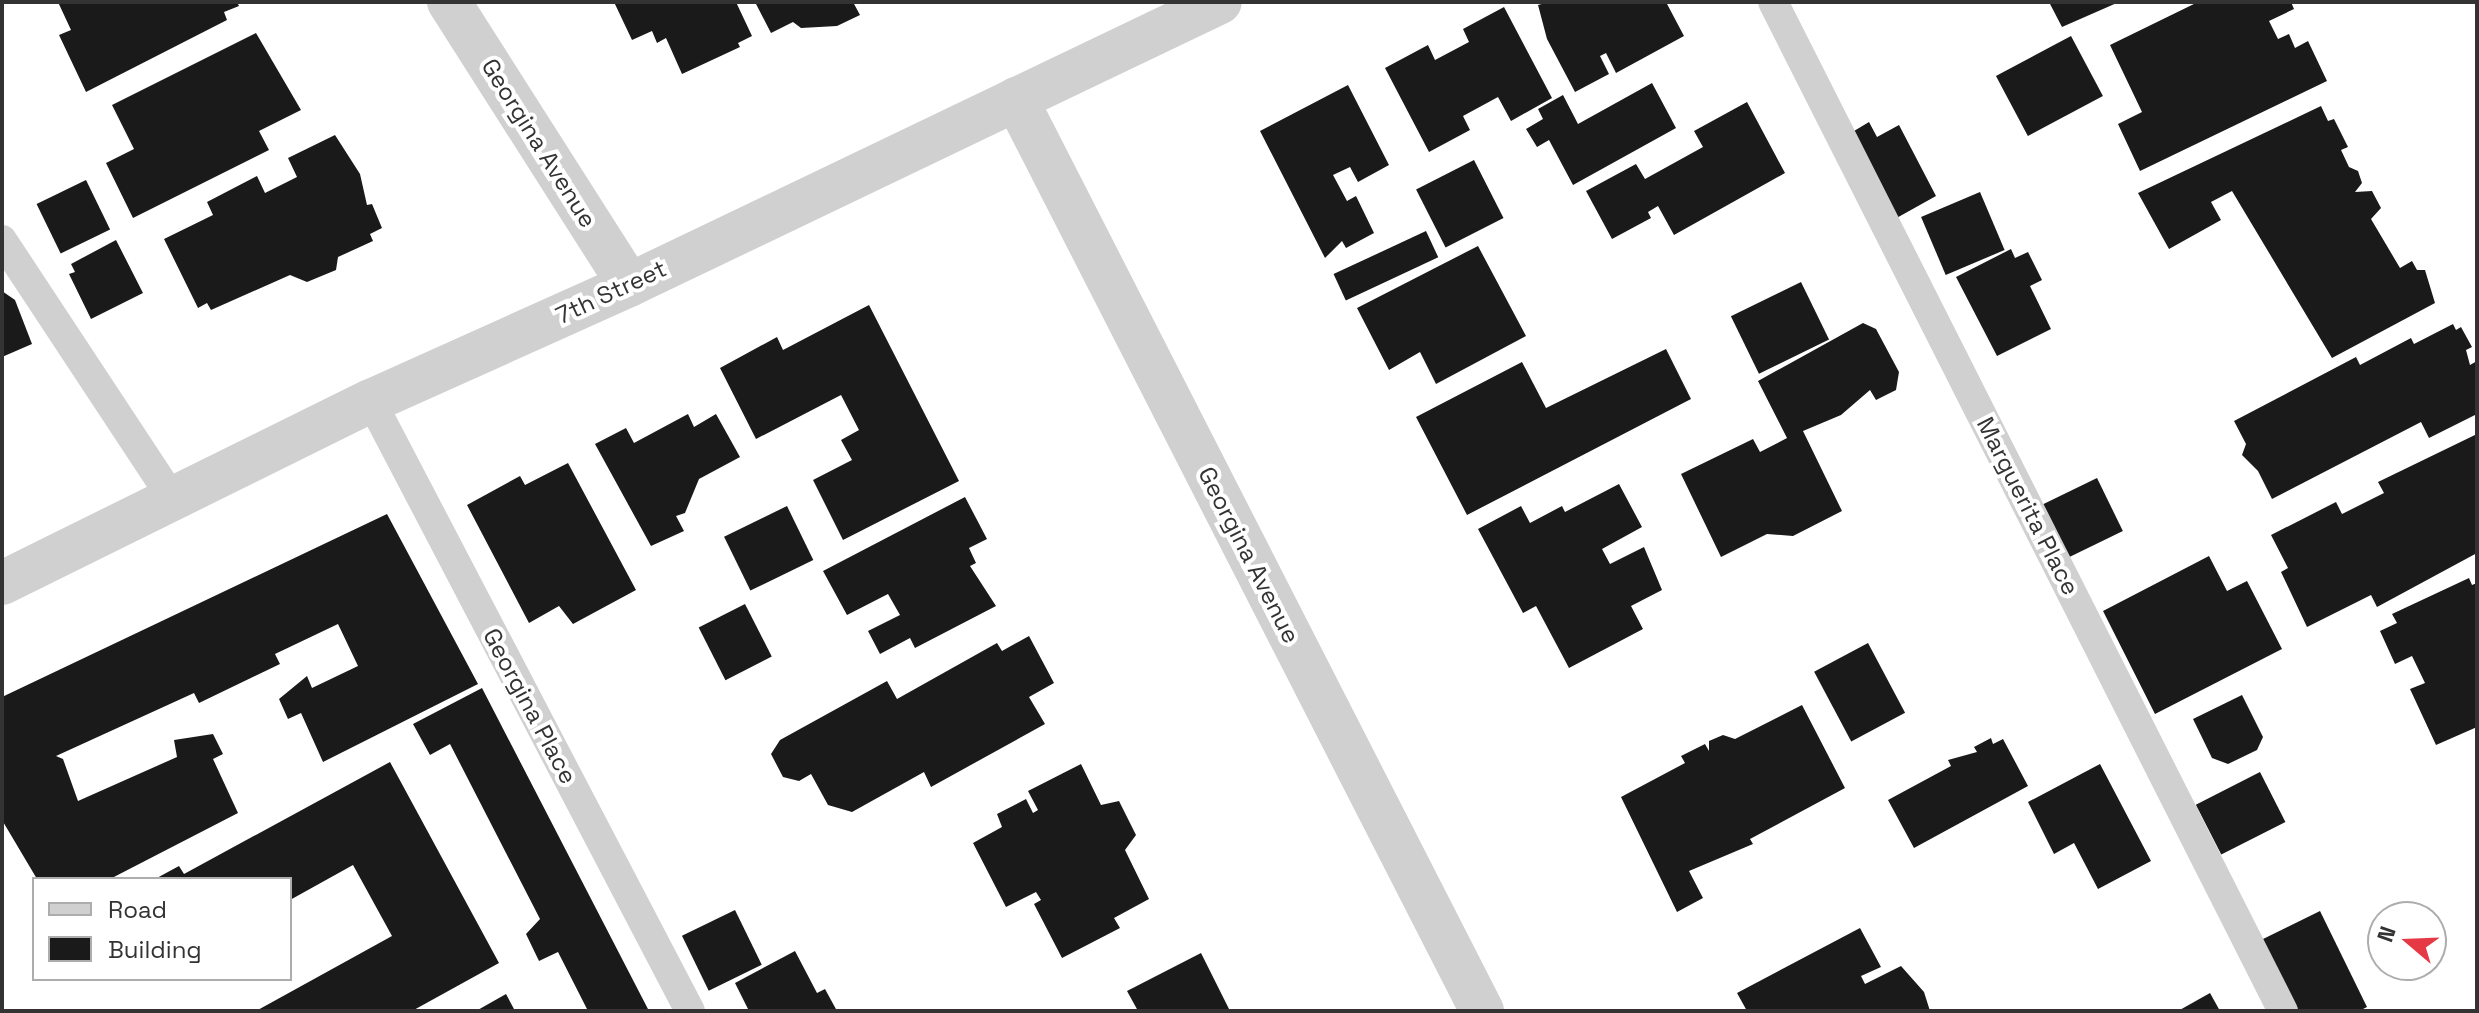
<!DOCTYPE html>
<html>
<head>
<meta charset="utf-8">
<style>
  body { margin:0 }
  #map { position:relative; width:2479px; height:1013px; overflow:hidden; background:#fff; font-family:"Space Grotesk",sans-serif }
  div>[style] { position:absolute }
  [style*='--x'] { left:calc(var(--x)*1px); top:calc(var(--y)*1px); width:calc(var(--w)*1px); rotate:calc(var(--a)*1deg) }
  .building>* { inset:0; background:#1a1a1a; transform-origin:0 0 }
  .lane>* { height:30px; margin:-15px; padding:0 15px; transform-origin:15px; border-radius:15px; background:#d0d0d0 }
  .street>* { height:44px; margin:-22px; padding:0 22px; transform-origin:22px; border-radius:22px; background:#d0d0d0 }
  span { translate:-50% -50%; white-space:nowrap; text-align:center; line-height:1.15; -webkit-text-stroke:8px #fff; paint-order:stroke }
  .street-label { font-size:24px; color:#333 }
  .frame { position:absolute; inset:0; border:4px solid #333; pointer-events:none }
  .legend { position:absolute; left:32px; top:877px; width:260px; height:104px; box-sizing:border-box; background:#fff; border:2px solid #adadad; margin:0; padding:10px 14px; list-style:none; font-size:24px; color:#333 }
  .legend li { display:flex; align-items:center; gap:16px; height:40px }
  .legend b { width:40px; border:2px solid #adadad }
  .north { position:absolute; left:2367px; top:901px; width:80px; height:80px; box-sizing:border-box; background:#fff; border:2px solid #adadad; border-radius:50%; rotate:289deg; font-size:22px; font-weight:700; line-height:32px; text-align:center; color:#333 }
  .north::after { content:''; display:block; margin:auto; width:28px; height:36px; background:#e63946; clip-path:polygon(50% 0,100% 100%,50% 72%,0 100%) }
</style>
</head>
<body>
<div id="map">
  <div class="building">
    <i style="clip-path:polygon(58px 2px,237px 2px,239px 6px,224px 12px,227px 20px,86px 92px,59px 35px,71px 30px)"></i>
    <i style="clip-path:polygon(614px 2px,736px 2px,752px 36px,738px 43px,740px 47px,682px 74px,666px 38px,657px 43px,652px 31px,632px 40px)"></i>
    <i style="clip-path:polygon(755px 2px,853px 2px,860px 15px,837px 26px,801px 28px,793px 22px,771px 33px)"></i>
    <i style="clip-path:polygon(1549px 2px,1666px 2px,1684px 36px,1616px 73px,1606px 53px,1600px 56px,1609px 74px,1575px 92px,1547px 39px,1538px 5px)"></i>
    <i style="clip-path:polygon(2049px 2px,2119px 2px,2062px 27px)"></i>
    <i style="clip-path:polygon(2198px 2px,2291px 2px,2294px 9px,2269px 21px,2278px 39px,2289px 34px,2295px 48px,2308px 41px,2327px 81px,2140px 171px,2118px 124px,2142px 112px,2110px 45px)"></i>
    <i style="clip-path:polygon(1504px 7px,1552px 98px,1511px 121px,1498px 97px,1463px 116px,1470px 130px,1429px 152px,1385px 68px,1428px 45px,1435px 60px,1469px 42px,1463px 29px)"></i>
    <i style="clip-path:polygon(256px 33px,301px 110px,259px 131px,269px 150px,133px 218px,106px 163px,134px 149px,112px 105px)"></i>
    <i style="left:2071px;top:36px;width:68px;height:85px;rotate:62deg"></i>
    <i style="clip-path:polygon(1652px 83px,1676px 128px,1573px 185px,1549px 140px,1537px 147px,1526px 129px,1543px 119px,1538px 109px,1563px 95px,1578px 124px)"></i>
    <i style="clip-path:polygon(1348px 85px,1389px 165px,1358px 182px,1350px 167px,1333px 175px,1347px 201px,1356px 196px,1374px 233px,1346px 248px,1342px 241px,1325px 258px,1260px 131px)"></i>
    <i style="clip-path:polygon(1747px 102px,1785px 173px,1674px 235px,1658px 206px,1648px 212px,1651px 218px,1612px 239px,1586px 191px,1636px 164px,1645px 179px,1703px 147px,1694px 131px)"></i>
    <i style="clip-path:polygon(2321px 106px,2328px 121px,2334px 119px,2348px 147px,2341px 150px,2349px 167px,2358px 171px,2362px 183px,2355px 192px,2372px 191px,2381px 208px,2371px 219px,2400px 268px,2412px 261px,2417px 270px,2425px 270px,2435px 303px,2332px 358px,2232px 191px,2211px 202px,2221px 220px,2169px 249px,2138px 193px)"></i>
    <i style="clip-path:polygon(1869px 122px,1877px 137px,1899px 125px,1936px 196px,1893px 220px,1854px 131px)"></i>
    <i style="clip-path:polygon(335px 135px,360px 174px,367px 205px,372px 204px,382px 228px,370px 234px,373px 241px,338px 257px,336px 270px,307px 282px,290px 275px,211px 310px,207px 303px,198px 308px,164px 239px,213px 215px,207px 202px,257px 176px,265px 193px,297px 177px,288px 158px)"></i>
    <i style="left:1474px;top:160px;width:65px;height:65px;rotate:63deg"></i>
    <i style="left:86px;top:180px;width:55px;height:55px;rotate:64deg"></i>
    <i style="left:1980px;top:192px;width:63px;height:64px;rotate:67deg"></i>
    <i style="left:1426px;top:231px;width:29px;height:102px;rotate:65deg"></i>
    <i style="clip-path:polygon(116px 240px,143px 293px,91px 319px,69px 274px,75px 272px,71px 264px)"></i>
    <i style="clip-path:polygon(1478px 246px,1526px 336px,1436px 384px,1420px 352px,1389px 370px,1357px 308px)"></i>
    <i style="clip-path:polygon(2011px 249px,2015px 258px,2028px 252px,2042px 280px,2030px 286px,2051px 329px,1997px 356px,1956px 277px)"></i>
    <i style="left:1801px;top:282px;width:64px;height:78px;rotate:64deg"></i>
    <i style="clip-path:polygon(2px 291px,15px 300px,32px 344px,2px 357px)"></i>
    <i style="clip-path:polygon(869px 305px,959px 481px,843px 540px,813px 480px,852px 460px,841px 440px,859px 430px,841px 395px,756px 439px,720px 368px,777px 337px,783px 350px)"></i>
    <i style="clip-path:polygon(1863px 323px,1876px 329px,1899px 372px,1896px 390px,1876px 400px,1870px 390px,1841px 415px,1803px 431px,1842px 511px,1793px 536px,1767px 534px,1721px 557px,1681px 474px,1753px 439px,1760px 452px,1787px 438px,1758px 381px)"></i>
    <i style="clip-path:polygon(2453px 324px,2456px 330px,2461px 327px,2472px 347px,2466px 350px,2470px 365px,2477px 361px,2477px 414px,2429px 438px,2421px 422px,2272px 499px,2258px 471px,2242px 455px,2246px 444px,2234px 421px,2356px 357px,2360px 365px,2411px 338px,2414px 344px)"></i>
    <i style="clip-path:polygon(1666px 349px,1691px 399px,1467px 515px,1416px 417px,1522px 362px,1546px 408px)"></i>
    <i style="clip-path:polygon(688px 414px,694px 427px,716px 414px,740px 457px,699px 479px,685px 513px,676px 516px,684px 531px,651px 546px,595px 444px,626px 428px,634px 443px)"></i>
    <i style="clip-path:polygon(2477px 434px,2477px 553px,2377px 607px,2371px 595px,2307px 627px,2281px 572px,2288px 568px,2271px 535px,2336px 502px,2342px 514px,2384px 493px,2378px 482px)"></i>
    <i style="clip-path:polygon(568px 463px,636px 590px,573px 624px,559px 606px,529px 623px,467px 505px,520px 476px,525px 485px)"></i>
    <i style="left:2097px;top:478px;width:59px;height:60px;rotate:64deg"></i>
    <i style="clip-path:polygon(1619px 484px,1642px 527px,1602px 549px,1610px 564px,1644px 547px,1662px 590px,1631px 606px,1643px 629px,1569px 668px,1536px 606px,1523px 613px,1478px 529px,1521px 506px,1530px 523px,1562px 506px,1565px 512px)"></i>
    <i style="clip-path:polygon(965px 497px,987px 539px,969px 548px,976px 563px,970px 566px,996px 606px,915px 648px,910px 638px,880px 654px,868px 631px,900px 615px,888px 594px,847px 615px,823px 571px)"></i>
    <i style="left:787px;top:506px;width:60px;height:70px;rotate:64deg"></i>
    <i style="clip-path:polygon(387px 514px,478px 684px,323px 762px,301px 713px,288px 719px,279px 699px,307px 676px,312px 688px,358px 666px,338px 624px,275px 654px,280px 664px,199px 703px,194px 693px,56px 756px,63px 759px,78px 801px,177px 757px,174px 740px,213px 734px,223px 754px,213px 759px,238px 813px,110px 879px,37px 879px,2px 820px,2px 697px)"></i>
    <i style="clip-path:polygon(2209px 556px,2227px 591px,2247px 581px,2282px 649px,2155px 714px,2103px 611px)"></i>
    <i style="clip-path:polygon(2469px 578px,2472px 585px,2477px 583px,2477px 727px,2436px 745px,2410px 689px,2425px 683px,2412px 656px,2395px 664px,2380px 631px,2397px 623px,2392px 614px)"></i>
    <i style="left:745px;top:604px;width:59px;height:52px;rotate:63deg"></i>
    <i style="clip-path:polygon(1029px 636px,1054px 683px,1029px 697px,1045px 724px,931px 787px,924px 772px,852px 812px,828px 805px,811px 774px,799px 781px,783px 777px,771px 754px,780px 740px,887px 681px,897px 699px,997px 643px,1002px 651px)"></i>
    <i style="left:1868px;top:643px;width:79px;height:61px;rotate:62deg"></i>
    <i style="clip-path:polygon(482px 688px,649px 1011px,588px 1011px,558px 952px,539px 961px,526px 934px,540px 919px,450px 744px,430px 755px,413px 724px)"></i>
    <i style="clip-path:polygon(2242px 695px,2263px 737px,2257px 750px,2228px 764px,2212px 758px,2193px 719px)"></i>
    <i style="clip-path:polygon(1802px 705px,1845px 788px,1750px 839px,1753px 844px,1689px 871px,1703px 898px,1677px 912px,1621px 797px,1685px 763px,1681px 756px,1705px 744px,1709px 751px,1709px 741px,1723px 735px,1735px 739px)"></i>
    <i style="clip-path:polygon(1991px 738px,1993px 744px,2003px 739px,2028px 786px,1914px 848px,1888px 800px,1951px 766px,1948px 760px,1977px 752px,1974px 747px)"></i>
    <i style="clip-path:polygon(390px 762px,499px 963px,412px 1011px,256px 1011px,392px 936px,353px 865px,290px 900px,290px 879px,155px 879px,179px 866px,184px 874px)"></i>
    <i style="clip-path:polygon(1081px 764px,1101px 805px,1119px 801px,1136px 835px,1125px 850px,1149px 899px,1114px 918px,1120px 928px,1062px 958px,1034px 904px,1041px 900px,1036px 892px,1006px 907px,973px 843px,1002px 827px,997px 814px,1026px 799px,1033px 813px,1038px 810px,1028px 791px)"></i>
    <i style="clip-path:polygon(2100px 764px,2151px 861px,2098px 889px,2074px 843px,2054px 854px,2028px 802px)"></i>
    <i style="left:2260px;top:772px;width:56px;height:72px;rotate:63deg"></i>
    <i style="left:735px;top:910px;width:61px;height:59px;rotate:64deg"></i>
    <i style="clip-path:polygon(2320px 911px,2367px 1007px,2359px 1011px,2296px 1011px,2261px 940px)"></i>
    <i style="clip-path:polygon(1860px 928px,1881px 967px,1861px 976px,1865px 984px,1901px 966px,1924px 992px,1930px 1011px,1747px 1011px,1737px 993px)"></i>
    <i style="clip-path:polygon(795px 951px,817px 993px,825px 989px,837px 1011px,749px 1011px,735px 983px)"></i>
    <i style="clip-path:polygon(1201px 953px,1230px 1011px,1138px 1011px,1127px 991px)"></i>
    <i style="clip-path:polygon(2210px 993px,2220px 1011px,2178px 1011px)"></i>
    <i style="clip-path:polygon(506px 994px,515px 1011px,476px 1011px)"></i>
  </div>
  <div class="lane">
    <i style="--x:1773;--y:2;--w:1131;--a:63.19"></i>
    <i style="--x:2;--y:240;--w:310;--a:56.6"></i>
    <i style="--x:371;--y:401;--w:688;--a:62.39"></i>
  </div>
  <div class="street">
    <i style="--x:449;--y:2;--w:335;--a:57.5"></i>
    <i style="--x:1016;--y:99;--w:1024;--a:62.93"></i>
    <i style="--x:2;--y:583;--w:411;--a:-26.3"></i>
    <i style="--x:371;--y:401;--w:283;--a:-24.2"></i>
    <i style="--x:629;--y:285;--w:655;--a:-25.59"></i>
  </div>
  <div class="street-label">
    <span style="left:539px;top:143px;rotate:58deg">Georgina Avenue</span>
    <span style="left:611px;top:292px;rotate:-25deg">7th Street</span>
    <span style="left:2028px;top:506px;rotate:63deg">Marguerita Place</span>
    <span style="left:1249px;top:555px;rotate:63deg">Georgina Avenue</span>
    <span style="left:530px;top:706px;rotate:62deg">Georgina Place</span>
  </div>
  <div class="frame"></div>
  <ul class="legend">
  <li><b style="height:10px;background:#d0d0d0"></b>Road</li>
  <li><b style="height:22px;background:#1a1a1a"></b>Building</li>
  </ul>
  <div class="north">N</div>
</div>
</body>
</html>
